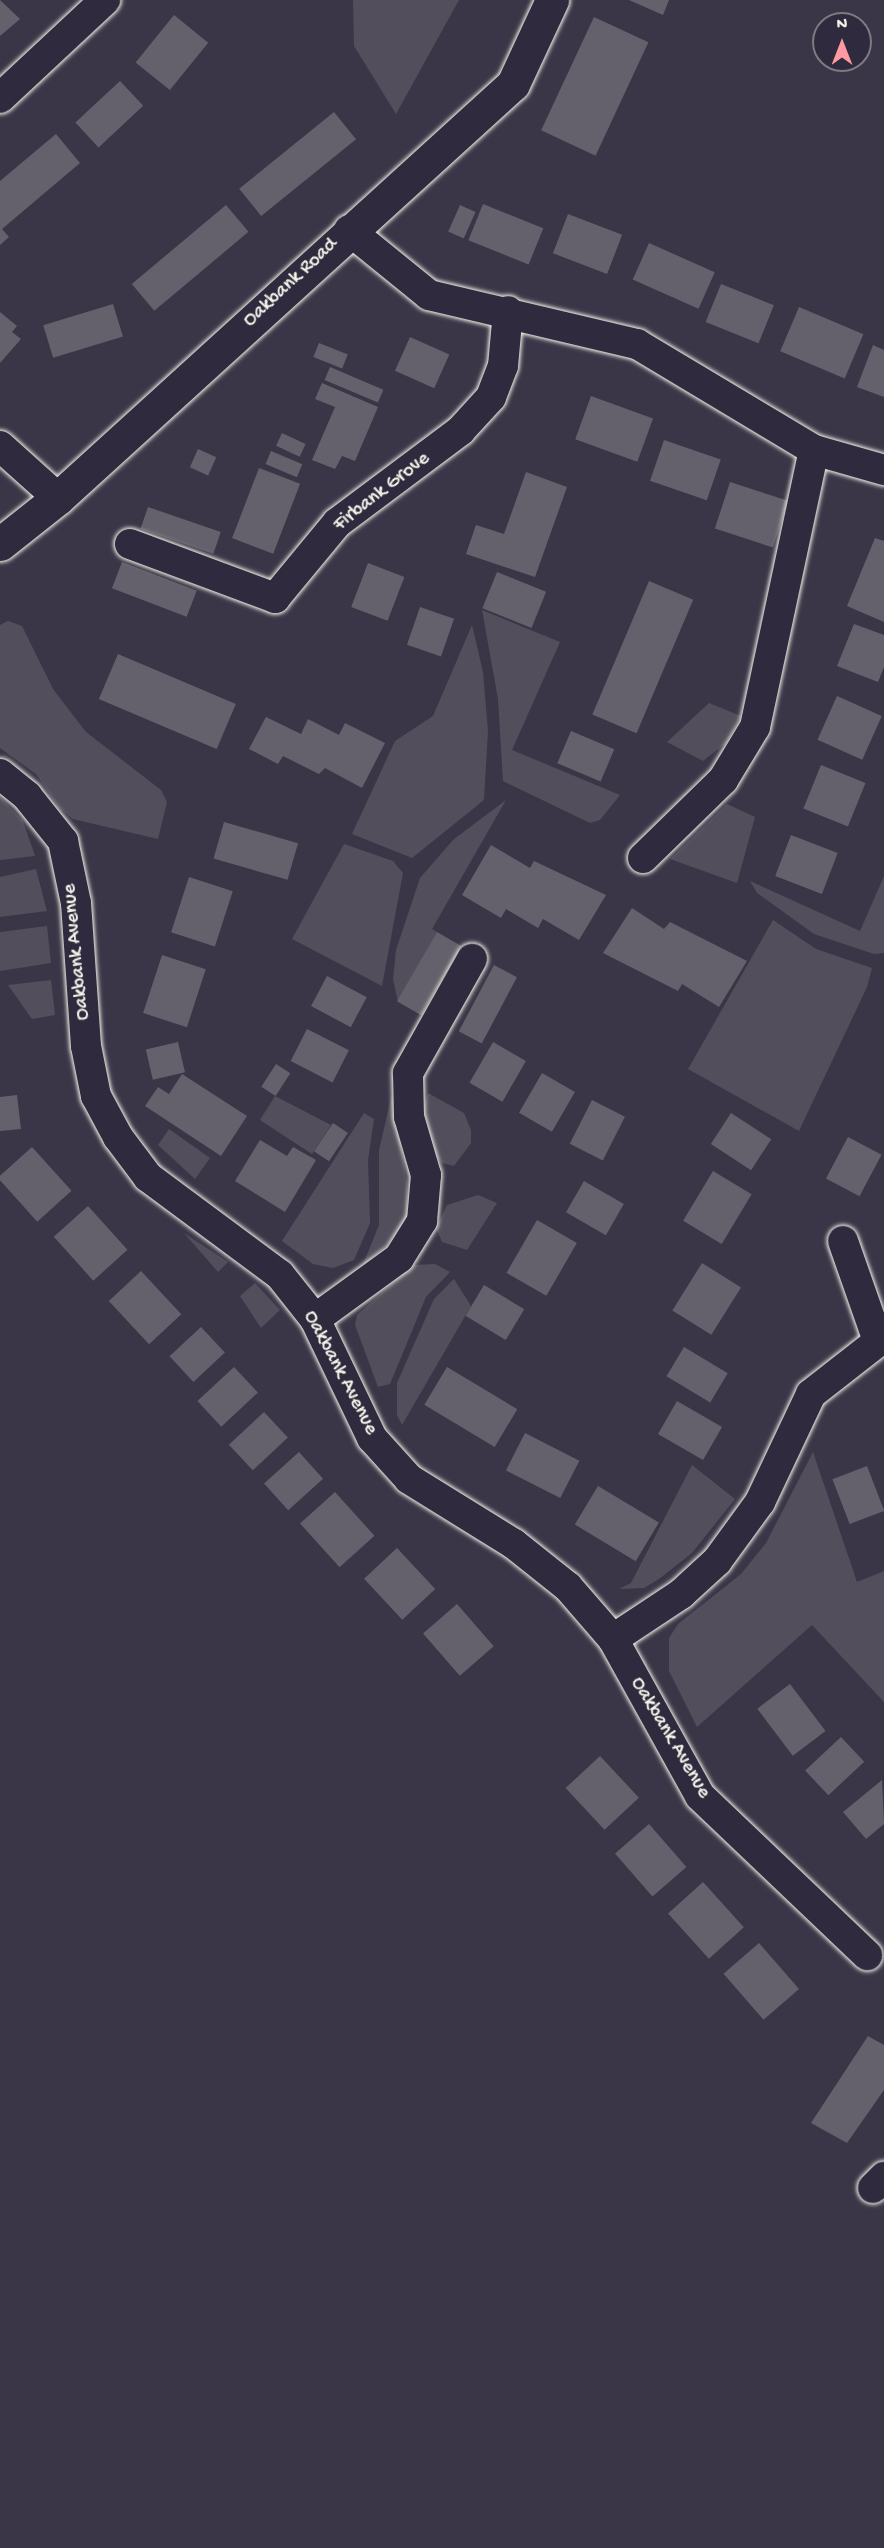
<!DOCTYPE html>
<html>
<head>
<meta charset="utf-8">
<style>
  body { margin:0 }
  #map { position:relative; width:884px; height:2548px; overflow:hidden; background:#3b3647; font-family:"Gochi Hand",sans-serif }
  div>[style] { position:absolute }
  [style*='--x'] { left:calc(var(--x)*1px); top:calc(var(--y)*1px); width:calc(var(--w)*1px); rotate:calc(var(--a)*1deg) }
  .green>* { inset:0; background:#534e5c }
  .building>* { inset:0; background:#65616c; transform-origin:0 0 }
  .roads { filter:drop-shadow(0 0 2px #f4f1e8) drop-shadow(0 0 2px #f4f1e8) }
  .minor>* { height:30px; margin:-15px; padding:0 15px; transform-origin:15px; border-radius:15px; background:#2f2a3d }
  .tertiary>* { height:33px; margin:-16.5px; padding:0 16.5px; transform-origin:16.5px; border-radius:16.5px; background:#2f2a3d }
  span { translate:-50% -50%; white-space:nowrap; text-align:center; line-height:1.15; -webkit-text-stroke:5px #2f2a3d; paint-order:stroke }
  .street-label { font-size:20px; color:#f4f1e8 }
  .north { position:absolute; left:812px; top:12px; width:60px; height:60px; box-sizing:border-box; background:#2f2a3d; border:2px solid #7e7a81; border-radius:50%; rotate:0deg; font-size:16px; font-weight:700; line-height:24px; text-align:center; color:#f4f1e8 }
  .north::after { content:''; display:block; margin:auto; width:21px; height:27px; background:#ff9aa2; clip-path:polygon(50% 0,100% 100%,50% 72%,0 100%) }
</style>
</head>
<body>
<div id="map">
  <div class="green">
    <i style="clip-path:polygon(353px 0,459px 0,396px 114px,354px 46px)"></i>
    <i style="clip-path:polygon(482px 610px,560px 642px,512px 750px,620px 795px,600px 820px,590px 823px,503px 781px,498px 699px)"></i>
    <i style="clip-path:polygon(8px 621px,22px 626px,53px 689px,86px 732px,161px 790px,167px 802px,158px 839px,73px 819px,59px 808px,36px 774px,0 748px,0 625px)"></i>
    <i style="clip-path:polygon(472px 625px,483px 672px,488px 731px,484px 800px,412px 858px,352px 834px,395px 741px,433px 716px)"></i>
    <i style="clip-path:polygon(709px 703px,741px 716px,726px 743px,703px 761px,667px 742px)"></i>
    <i style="clip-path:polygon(0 797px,23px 821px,35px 856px,0 860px)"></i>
    <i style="clip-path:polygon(506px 800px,432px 929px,437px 932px,398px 1002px,393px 979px,396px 950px,420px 878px,453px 840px)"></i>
    <i style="clip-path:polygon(727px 804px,755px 817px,737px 883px,670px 859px)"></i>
    <i style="clip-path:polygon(344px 844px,393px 861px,403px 873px,382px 986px,292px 939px)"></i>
    <i style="clip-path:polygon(36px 869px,47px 911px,0 917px,0 877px)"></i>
    <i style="clip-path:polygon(884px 876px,884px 953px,874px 954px,814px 934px,757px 893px,750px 881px,860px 931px)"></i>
    <i style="clip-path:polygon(773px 920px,816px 949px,872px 968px,867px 987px,799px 1131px,688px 1069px)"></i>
    <i style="clip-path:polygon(47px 926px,51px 963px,0 971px,0 932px)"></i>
    <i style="clip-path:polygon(51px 980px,55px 1015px,32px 1019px,8px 985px)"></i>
    <i style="clip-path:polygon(428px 1093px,464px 1113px,471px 1130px,471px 1143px,454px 1166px,442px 1163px,431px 1149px,424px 1107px)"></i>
    <i style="clip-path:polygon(392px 1094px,407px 1182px,407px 1218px,400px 1233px,362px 1267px,379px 1225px,379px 1150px)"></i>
    <i style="clip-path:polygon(275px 1096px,331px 1125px,312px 1154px,260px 1120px)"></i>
    <i style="clip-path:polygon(364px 1113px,374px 1119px,368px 1160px,370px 1223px,354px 1260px,333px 1268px,313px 1264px,282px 1241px)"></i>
    <i style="clip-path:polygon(169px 1129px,210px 1158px,195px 1179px,158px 1145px)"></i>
    <i style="clip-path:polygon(478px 1195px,497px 1203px,467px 1250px,442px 1242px,436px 1228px,447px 1205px)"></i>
    <i style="clip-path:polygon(184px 1233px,228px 1262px,218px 1272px)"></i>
    <i style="clip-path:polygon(435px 1264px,450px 1272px,426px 1297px,390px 1384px,378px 1387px,355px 1325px,357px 1315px,413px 1265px)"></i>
    <i style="clip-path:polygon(454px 1279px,471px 1306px,402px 1425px,397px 1415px,397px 1383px,434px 1299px)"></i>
    <i style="clip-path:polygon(255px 1283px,280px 1310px,261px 1328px,240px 1296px)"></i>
    <i style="clip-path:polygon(813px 1452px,857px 1582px,884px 1571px,884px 1702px,812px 1625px,697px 1727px,669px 1671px,669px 1638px,678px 1624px,741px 1574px,766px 1543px)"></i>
    <i style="clip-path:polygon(692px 1465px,735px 1499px,692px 1553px,659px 1579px,644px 1588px,619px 1589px,631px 1583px)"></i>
  </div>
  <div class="building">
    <i style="clip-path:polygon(0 0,20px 19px,0 36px)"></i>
    <i style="clip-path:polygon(629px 0,669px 0,663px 15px)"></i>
    <i style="left:174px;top:15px;width:44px;height:61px;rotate:39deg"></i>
    <i style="left:594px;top:17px;width:60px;height:125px;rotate:25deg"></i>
    <i style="left:120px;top:81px;width:34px;height:61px;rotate:47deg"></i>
    <i style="left:334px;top:112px;width:35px;height:122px;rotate:51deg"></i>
    <i style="clip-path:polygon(56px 134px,80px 163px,2px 229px,9px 237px,0 245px,0 181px)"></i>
    <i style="left:483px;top:204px;width:65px;height:39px;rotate:22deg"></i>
    <i style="left:226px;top:205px;width:35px;height:123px;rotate:50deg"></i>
    <i style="left:460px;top:205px;width:17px;height:29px;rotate:24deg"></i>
    <i style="left:568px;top:214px;width:58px;height:42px;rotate:21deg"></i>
    <i style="left:649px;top:243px;width:72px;height:40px;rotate:24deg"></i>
    <i style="left:721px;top:284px;width:57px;height:41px;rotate:22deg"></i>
    <i style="left:113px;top:304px;width:34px;height:73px;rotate:73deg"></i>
    <i style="left:799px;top:307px;width:70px;height:48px;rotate:23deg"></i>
    <i style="clip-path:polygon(0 312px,17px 326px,12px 332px,21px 339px,0 363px)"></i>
    <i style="left:410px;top:337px;width:43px;height:37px;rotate:24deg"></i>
    <i style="left:319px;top:343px;width:31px;height:15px;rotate:22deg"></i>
    <i style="clip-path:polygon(873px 345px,884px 350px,884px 397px,857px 387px)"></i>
    <i style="left:330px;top:367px;width:58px;height:14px;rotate:23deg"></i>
    <i style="clip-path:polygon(322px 383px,378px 407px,355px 461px,342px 456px,335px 469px,312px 460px,335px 407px,315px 399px)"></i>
    <i style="left:591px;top:396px;width:66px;height:46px;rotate:20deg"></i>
    <i style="left:282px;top:433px;width:26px;height:14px;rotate:25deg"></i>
    <i style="left:664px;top:440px;width:60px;height:43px;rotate:19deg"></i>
    <i style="left:198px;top:449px;width:20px;height:20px;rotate:24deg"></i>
    <i style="left:271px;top:451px;width:34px;height:14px;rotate:23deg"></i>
    <i style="left:259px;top:468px;width:44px;height:75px;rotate:21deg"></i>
    <i style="clip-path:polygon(526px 472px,567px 487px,535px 577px,466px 554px,476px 525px,504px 534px)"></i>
    <i style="left:730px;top:482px;width:61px;height:49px;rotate:18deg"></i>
    <i style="left:148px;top:507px;width:77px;height:23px;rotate:19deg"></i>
    <i style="clip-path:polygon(875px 538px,884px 541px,884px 622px,847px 606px)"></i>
    <i style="left:122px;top:562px;width:80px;height:28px;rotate:21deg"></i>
    <i style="left:368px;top:563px;width:39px;height:47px;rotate:21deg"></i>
    <i style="left:497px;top:572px;width:53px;height:39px;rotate:22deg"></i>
    <i style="left:649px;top:581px;width:48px;height:145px;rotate:23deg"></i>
    <i style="left:420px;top:607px;width:36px;height:40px;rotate:19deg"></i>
    <i style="clip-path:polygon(854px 624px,884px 635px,884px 667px,878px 682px,837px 666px)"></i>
    <i style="left:118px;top:654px;width:128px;height:49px;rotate:23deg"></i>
    <i style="left:837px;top:696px;width:49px;height:48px;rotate:24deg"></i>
    <i style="clip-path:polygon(266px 717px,301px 734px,308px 719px,339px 735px,345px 723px,385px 743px,362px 788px,325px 768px,319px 774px,283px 756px,278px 764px,249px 749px)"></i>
    <i style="left:571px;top:731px;width:47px;height:35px;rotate:23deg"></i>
    <i style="left:821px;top:765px;width:48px;height:47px;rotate:22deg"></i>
    <i style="left:224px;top:822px;width:77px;height:38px;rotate:16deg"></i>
    <i style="left:791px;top:835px;width:50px;height:44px;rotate:21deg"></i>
    <i style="clip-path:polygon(491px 845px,530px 868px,534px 861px,606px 895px,579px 940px,543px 919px,538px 928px,506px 909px,501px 918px,462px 895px)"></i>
    <i style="left:189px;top:877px;width:46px;height:58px;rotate:18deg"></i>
    <i style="clip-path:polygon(632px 908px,664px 929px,670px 922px,747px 961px,719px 1007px,682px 984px,678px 991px,603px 953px)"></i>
    <i style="left:437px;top:932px;width:28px;height:80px;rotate:30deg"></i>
    <i style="left:162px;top:955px;width:46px;height:61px;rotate:18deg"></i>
    <i style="left:494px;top:965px;width:26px;height:75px;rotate:28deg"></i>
    <i style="left:327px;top:976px;width:45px;height:34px;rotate:28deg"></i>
    <i style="left:307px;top:1029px;width:47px;height:36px;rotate:27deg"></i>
    <i style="left:178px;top:1042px;width:31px;height:33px;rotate:77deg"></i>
    <i style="left:493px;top:1042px;width:38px;height:47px;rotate:30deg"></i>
    <i style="left:276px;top:1064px;width:17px;height:27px;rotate:33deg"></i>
    <i style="left:542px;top:1073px;width:38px;height:46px;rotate:30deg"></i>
    <i style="clip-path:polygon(182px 1074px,247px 1116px,221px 1156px,145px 1106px,158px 1087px,169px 1094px)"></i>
    <i style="clip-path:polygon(17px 1095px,21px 1129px,0 1131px,0 1097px)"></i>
    <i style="left:592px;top:1100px;width:37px;height:49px;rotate:27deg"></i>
    <i style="left:731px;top:1113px;width:48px;height:37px;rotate:33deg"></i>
    <i style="left:333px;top:1123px;width:18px;height:34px;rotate:34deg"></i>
    <i style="left:848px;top:1137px;width:38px;height:47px;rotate:28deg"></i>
    <i style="clip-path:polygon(260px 1140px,287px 1156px,293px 1147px,316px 1160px,285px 1212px,235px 1181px)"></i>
    <i style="left:32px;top:1147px;width:59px;height:46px;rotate:48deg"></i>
    <i style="left:713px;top:1171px;width:45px;height:58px;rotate:31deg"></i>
    <i style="left:584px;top:1181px;width:46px;height:36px;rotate:30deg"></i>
    <i style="left:88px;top:1206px;width:59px;height:46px;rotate:48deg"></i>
    <i style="left:537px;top:1220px;width:46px;height:61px;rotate:30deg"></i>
    <i style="left:702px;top:1263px;width:46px;height:56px;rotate:32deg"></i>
    <i style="left:141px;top:1271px;width:59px;height:44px;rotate:47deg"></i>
    <i style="left:484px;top:1285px;width:47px;height:36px;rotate:31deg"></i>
    <i style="left:201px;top:1327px;width:35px;height:43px;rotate:47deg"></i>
    <i style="left:684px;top:1347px;width:51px;height:34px;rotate:31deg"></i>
    <i style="left:234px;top:1367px;width:35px;height:50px;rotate:47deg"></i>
    <i style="left:447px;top:1367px;width:82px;height:44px;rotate:31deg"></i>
    <i style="left:677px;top:1401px;width:52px;height:38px;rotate:30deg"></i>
    <i style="left:264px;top:1412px;width:35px;height:48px;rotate:47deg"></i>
    <i style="left:525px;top:1433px;width:61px;height:42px;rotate:27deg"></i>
    <i style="left:299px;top:1452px;width:36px;height:47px;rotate:48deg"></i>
    <i style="left:867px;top:1466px;width:48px;height:37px;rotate:69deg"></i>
    <i style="left:598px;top:1486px;width:71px;height:45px;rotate:31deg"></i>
    <i style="left:335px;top:1492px;width:59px;height:47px;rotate:48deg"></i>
    <i style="left:397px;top:1548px;width:56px;height:45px;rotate:47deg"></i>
    <i style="left:457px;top:1604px;width:56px;height:45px;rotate:49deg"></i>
    <i style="left:790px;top:1684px;width:59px;height:41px;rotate:53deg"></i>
    <i style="left:841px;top:1737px;width:34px;height:49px;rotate:47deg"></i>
    <i style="left:600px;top:1756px;width:57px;height:47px;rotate:47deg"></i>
    <i style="clip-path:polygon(882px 1780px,884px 1824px,866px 1839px,843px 1812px)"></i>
    <i style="left:649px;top:1824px;width:57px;height:45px;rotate:49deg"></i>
    <i style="left:703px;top:1882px;width:61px;height:47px;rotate:48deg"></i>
    <i style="left:759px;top:1943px;width:61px;height:47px;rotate:49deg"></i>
    <i style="clip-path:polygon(868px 2036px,884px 2045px,884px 2090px,847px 2143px,811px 2123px)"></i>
  </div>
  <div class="roads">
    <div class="minor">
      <i style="--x:0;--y:98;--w:144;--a:-43"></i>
      <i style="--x:349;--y:230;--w:103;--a:39.1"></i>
      <i style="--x:429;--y:295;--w:214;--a:13.3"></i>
      <i style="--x:637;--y:344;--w:206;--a:30.9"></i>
      <i style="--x:814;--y:450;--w:73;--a:15.9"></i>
      <i style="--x:0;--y:446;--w:78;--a:41.9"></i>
      <i style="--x:130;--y:544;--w:155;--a:20.4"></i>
      <i style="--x:275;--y:598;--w:97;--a:-50.4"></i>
      <i style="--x:337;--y:523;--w:154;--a:-36.8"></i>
      <i style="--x:460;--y:431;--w:46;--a:-47.6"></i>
      <i style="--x:491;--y:397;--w:33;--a:-69"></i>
      <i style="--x:503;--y:366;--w:55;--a:-84.8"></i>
      <i style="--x:0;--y:774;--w:35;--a:39"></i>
      <i style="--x:27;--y:796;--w:58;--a:51.3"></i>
      <i style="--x:63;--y:841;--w:63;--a:78.2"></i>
      <i style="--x:76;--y:903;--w:143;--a:86"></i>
      <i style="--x:86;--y:1046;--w:51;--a:78.7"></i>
      <i style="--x:96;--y:1096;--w:47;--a:61.8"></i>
      <i style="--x:118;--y:1137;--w:50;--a:53.1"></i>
      <i style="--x:148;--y:1177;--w:164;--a:36.6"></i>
      <i style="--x:280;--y:1275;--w:56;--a:51.5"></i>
      <i style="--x:315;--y:1319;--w:132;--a:64.4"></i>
      <i style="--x:372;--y:1438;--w:55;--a:47.9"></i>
      <i style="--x:409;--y:1479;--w:123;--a:31.8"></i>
      <i style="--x:514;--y:1544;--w:69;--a:38.5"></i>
      <i style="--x:568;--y:1587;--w:69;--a:49.1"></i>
      <i style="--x:613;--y:1639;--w:179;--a:61"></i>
      <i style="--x:700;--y:1796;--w:231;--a:43.6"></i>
      <i style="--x:643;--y:858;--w:112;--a:-44.3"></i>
      <i style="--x:723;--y:780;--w:62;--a:-58.9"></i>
      <i style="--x:755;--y:727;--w:283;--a:-78"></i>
      <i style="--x:843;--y:1241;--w:103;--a:70.7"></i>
      <i style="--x:315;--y:1319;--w:104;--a:-36"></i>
      <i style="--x:399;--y:1258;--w:44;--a:-58.1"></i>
      <i style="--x:422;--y:1221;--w:46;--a:-85"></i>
      <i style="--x:426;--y:1175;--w:60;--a:-106.3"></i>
      <i style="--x:409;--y:1117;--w:44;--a:-91.3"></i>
      <i style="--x:408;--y:1073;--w:131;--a:-60.7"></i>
      <i style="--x:613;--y:1639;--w:82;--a:-33.5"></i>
      <i style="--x:681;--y:1594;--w:49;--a:-42.5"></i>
      <i style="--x:717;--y:1561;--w:73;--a:-53.9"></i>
      <i style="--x:760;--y:1502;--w:119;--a:-64.7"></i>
      <i style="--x:811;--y:1394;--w:93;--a:-38"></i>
      <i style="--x:873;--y:2188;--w:16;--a:-45"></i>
    </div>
    <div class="tertiary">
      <i style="--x:0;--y:544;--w:74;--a:-38.4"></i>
      <i style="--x:58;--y:498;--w:615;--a:-42.3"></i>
      <i style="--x:513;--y:84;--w:93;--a:-65.1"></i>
    </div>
  </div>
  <div class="street-label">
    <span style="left:291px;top:283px;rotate:-43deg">Oakbank Road</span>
    <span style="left:382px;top:492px;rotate:-38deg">Firbank Grove</span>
    <span style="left:77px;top:952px;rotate:-96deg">Oakbank Avenue</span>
    <span style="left:340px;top:1373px;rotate:62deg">Oakbank Avenue</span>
    <span style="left:670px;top:1738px;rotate:59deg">Oakbank Avenue</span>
  </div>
  <div class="north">N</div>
</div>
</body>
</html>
